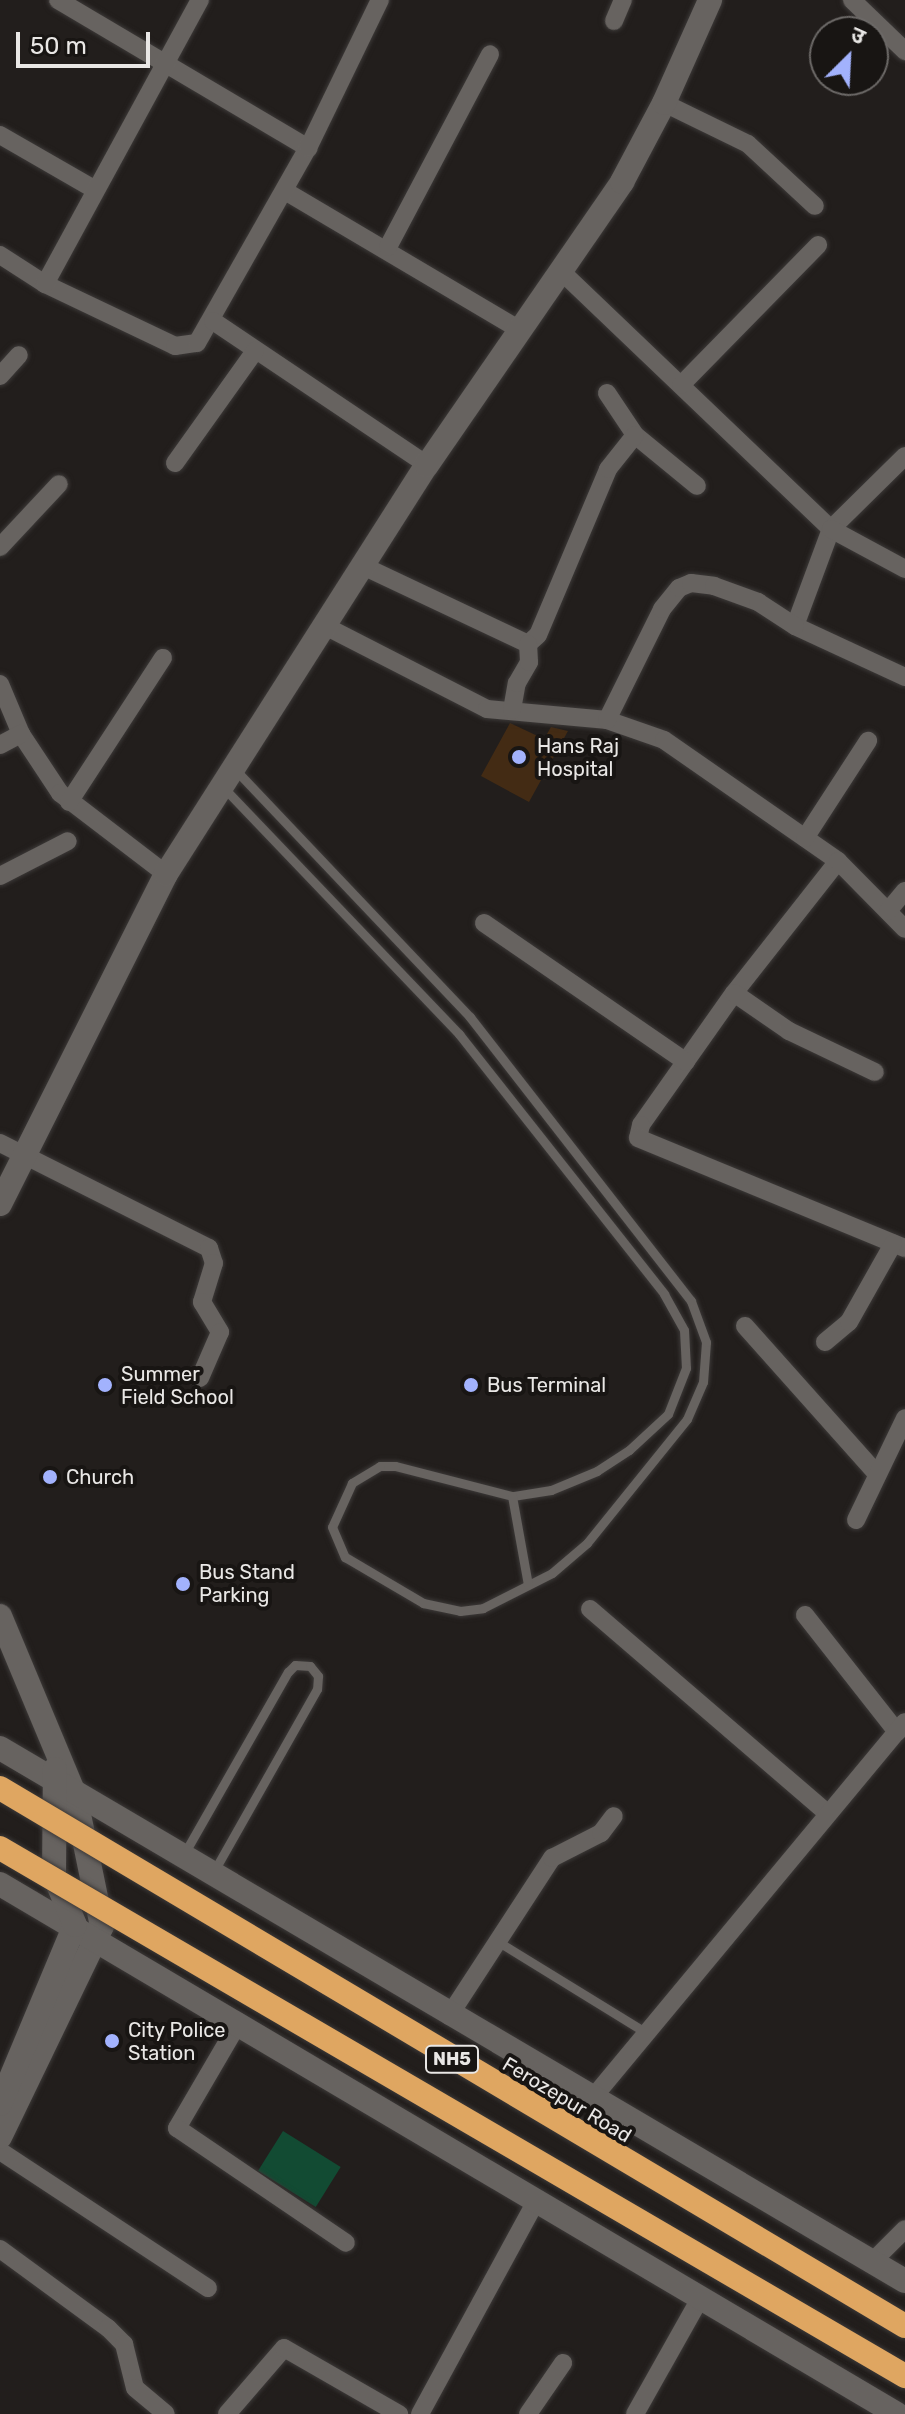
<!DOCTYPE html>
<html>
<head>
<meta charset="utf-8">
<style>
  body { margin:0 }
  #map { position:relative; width:905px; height:2414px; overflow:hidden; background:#221e1c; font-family:Rubik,"Noto Sans Devanagari",sans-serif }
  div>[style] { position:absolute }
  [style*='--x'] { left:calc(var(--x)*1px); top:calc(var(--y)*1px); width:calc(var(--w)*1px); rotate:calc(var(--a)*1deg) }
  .green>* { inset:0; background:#124b33; transform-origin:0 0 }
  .building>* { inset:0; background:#432b14 }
  .roads { filter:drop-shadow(0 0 2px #3c3938) drop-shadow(0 0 2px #3c3938) }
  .lane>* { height:9px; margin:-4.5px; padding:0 4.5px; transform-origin:4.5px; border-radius:4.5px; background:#676360 }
  .street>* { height:18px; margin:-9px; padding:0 9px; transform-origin:9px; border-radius:9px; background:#676360 }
  .secondary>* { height:24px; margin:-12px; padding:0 12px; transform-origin:12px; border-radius:12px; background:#676360 }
  .bridges { filter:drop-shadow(0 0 2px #3c3938) drop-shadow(0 0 2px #3c3938) }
  .highway-bridge>* { height:24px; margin:-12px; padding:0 12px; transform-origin:12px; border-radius:12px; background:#dfa661 }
  .dots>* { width:22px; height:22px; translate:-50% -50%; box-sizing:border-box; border:4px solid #181513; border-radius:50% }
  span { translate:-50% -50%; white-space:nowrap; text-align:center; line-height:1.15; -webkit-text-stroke:8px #181513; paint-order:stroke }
  .shield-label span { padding:2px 6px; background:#181513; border:2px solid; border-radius:6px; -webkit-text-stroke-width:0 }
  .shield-label { font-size:18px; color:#e9e7e5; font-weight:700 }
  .poi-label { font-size:20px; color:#e9e7e5 }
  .left { translate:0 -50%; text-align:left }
  .street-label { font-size:20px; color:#e9e7e5 }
  .north { position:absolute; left:809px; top:16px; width:80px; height:80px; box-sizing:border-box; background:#181513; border:2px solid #6c6967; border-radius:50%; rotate:24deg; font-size:22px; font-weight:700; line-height:32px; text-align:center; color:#e9e7e5 }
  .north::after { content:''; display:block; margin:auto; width:28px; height:36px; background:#a2b2fd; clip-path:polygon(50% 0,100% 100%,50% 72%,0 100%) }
  .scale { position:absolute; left:16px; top:32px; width:134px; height:36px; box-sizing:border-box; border:4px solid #e9e7e5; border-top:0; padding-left:10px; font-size:24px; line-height:28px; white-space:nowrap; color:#e9e7e5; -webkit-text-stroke:6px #181513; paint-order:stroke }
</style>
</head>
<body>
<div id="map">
  <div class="green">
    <i style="left:283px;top:2131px;width:68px;height:47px;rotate:32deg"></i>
  </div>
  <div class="building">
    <i style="clip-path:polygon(510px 723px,544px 739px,551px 727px,568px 731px,529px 802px,481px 776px)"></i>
  </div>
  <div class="roads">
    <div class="lane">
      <i style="--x:223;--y:787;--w:342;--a:46.3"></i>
      <i style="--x:459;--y:1034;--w:331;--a:51.7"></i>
      <i style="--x:664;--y:1294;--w:41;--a:60.9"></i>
      <i style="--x:684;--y:1330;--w:38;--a:87"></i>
      <i style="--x:686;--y:1368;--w:49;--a:111.4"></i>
      <i style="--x:668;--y:1414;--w:53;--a:137.3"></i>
      <i style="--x:629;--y:1450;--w:38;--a:147"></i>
      <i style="--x:597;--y:1471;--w:50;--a:157.6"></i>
      <i style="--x:551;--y:1490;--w:39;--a:171"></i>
      <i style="--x:512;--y:1496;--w:121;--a:-165.6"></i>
      <i style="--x:395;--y:1466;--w:15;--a:180"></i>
      <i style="--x:380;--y:1466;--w:33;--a:149"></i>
      <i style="--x:352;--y:1483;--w:48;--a:114.4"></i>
      <i style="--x:332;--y:1527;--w:33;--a:67"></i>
      <i style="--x:345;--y:1557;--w:91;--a:30.5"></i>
      <i style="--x:423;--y:1603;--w:38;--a:12"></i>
      <i style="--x:460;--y:1611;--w:23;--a:-7"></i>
      <i style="--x:483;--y:1608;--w:77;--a:-26.9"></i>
      <i style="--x:552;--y:1573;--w:46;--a:-40.6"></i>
      <i style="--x:587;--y:1543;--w:159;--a:-51.1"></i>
      <i style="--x:687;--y:1419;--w:40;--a:-66.6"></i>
      <i style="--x:703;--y:1382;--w:40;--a:-85.7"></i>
      <i style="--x:706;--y:1342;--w:44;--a:-110.1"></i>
      <i style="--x:691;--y:1301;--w:360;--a:-127.9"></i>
      <i style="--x:470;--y:1017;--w:342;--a:-133.5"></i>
      <i style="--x:512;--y:1496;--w:90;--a:79.8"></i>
      <i style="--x:184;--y:1854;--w:210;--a:-60.3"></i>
      <i style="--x:288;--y:1672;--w:10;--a:-45"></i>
      <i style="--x:295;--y:1665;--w:15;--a:4"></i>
      <i style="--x:310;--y:1666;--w:13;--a:51"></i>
      <i style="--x:318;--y:1676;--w:13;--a:94"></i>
      <i style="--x:317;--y:1689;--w:211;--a:119.5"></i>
      <i style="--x:497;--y:1941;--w:174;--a:31.6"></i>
    </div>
    <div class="street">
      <i style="--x:58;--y:0;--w:291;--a:30.6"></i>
      <i style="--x:852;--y:0;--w:74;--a:43.9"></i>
      <i style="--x:614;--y:21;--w:23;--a:-67"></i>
      <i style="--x:664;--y:103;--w:93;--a:26"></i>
      <i style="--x:748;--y:144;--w:91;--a:42.8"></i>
      <i style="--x:0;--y:135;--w:108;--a:29.9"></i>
      <i style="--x:285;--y:191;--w:275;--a:30.6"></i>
      <i style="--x:388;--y:247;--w:218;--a:-62.1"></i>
      <i style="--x:0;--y:255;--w:54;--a:32.8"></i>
      <i style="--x:45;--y:284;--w:144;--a:25.5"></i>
      <i style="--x:175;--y:346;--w:22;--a:-8"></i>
      <i style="--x:197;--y:343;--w:224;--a:-60.4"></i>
      <i style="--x:308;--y:148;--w:165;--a:-64.1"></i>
      <i style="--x:563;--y:273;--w:371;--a:43.7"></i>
      <i style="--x:831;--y:529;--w:103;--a:110.4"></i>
      <i style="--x:795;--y:626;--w:121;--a:24.9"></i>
      <i style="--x:45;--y:284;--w:324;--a:-61.4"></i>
      <i style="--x:213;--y:321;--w:258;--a:33.9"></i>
      <i style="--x:0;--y:376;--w:28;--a:-48"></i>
      <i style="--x:681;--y:385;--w:196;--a:-45.6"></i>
      <i style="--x:607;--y:393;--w:50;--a:56.3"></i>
      <i style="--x:635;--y:435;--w:80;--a:39.4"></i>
      <i style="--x:905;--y:456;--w:104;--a:135.4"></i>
      <i style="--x:831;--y:529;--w:84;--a:28.4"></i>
      <i style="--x:175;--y:463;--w:138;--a:-54.5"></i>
      <i style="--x:0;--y:547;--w:86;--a:-46.9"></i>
      <i style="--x:363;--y:566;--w:183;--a:25.3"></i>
      <i style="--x:325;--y:626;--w:182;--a:27.1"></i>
      <i style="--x:487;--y:709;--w:121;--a:5.2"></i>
      <i style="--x:607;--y:720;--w:60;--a:19.3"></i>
      <i style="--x:664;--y:740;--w:212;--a:34.8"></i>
      <i style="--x:838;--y:861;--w:168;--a:128.2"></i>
      <i style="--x:734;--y:993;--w:161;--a:125.2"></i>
      <i style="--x:641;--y:1125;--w:13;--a:103"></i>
      <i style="--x:638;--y:1138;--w:289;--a:22.4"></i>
      <i style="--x:528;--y:644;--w:13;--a:-42"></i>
      <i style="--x:538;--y:635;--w:180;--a:-67.1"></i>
      <i style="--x:608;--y:469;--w:43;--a:-51.5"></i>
      <i style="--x:0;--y:684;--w:54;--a:67.2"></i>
      <i style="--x:21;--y:734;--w:71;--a:56.5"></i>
      <i style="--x:60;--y:793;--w:133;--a:37.4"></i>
      <i style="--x:512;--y:710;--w:27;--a:-80"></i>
      <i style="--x:517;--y:683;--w:24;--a:-60"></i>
      <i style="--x:529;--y:662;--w:18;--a:-93"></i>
      <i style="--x:607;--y:720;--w:124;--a:-63.6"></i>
      <i style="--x:662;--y:609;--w:27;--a:-51"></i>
      <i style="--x:679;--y:588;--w:13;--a:-23"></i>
      <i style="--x:691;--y:583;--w:23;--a:7"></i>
      <i style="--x:714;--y:586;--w:47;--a:20"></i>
      <i style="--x:758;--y:602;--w:44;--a:33"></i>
      <i style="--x:0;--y:745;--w:24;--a:-28"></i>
      <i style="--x:69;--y:802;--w:172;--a:-56.9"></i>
      <i style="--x:805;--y:838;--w:116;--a:-57"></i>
      <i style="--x:838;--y:861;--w:95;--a:45.4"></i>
      <i style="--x:0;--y:876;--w:76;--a:-27.2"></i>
      <i style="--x:888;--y:911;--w:26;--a:-50"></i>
      <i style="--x:484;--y:923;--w:245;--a:34.5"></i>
      <i style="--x:734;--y:993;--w:67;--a:34.6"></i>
      <i style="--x:789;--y:1031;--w:95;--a:25.5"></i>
      <i style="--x:0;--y:1143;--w:234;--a:26.7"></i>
      <i style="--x:209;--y:1248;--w:16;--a:72"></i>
      <i style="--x:214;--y:1263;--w:41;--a:107.1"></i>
      <i style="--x:202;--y:1302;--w:35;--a:59"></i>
      <i style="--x:220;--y:1332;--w:50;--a:113.5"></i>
      <i style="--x:745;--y:1326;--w:198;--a:48.3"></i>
      <i style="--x:825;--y:1342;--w:31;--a:-40"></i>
      <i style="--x:849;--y:1322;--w:90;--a:-60.6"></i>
      <i style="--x:856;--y:1520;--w:113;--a:-64.3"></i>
      <i style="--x:590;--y:1609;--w:313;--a:40.7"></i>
      <i style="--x:805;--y:1615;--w:149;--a:51.8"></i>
      <i style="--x:449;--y:2016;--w:189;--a:-56.9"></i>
      <i style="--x:552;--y:1858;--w:55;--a:-27"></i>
      <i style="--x:601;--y:1833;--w:21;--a:-53"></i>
      <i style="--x:239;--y:2022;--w:123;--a:120.3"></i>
      <i style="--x:177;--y:2128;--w:204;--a:34.2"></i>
      <i style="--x:591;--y:2100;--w:491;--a:-50.3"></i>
      <i style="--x:0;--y:2151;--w:249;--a:33.4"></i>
      <i style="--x:0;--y:2249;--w:134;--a:36.2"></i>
      <i style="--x:108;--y:2328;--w:23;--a:45"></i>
      <i style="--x:124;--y:2344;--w:45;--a:76"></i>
      <i style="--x:135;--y:2388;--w:40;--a:40"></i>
      <i style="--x:873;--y:2261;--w:45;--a:-45"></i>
      <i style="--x:227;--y:2414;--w:87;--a:-49.2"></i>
      <i style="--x:284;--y:2348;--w:133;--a:29.9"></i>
      <i style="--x:420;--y:2414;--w:243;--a:-61.4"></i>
      <i style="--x:528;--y:2414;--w:62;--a:-55.5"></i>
      <i style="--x:635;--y:2414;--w:134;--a:-60.6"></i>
    </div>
    <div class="secondary">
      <i style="--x:0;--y:1204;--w:369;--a:-63.3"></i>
      <i style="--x:166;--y:874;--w:485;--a:-57.5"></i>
      <i style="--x:427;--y:465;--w:344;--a:-55.4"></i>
      <i style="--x:622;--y:182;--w:89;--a:-62"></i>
      <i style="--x:664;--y:103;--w:113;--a:-65.9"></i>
      <i style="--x:0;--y:1616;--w:194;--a:67.3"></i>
      <i style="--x:75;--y:1795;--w:134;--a:78.4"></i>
      <i style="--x:102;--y:1926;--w:234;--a:115.8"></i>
      <i style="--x:0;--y:1748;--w:1050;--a:30.5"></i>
      <i style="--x:0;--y:1884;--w:1042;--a:30.58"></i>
      <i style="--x:0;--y:2104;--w:194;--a:-67.3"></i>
      <i style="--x:75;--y:1925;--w:54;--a:-112.8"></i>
      <i style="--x:54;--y:1875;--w:106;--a:-89.5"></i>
    </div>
  </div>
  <div class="bridges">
    <div class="highway-bridge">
      <i style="--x:0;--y:1788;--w:1053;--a:30.73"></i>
      <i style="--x:0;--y:1848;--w:1048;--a:30.26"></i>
    </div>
  </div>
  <div class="dots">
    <i style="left:519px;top:757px;background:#a2b2fd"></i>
    <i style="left:105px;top:1385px;background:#a2b2fd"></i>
    <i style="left:471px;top:1385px;background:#a2b2fd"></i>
    <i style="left:50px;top:1477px;background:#a2b2fd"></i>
    <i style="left:183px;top:1584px;background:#a2b2fd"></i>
    <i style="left:112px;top:2041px;background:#a2b2fd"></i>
  </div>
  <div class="shield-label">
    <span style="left:452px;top:2059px">NH5</span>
  </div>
  <div class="poi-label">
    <span class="left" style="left:537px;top:758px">Hans Raj<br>Hospital</span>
    <span class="left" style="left:121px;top:1386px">Summer<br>Field School</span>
    <span class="left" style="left:487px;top:1385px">Bus Terminal</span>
    <span class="left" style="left:66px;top:1477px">Church</span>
    <span class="left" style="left:199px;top:1584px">Bus Stand<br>Parking</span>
    <span class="left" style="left:128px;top:2042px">City Police<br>Station</span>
  </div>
  <div class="street-label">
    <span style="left:567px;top:2100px;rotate:31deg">Ferozepur Road</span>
  </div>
  <div class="north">उ</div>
  <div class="scale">50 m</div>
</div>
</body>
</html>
